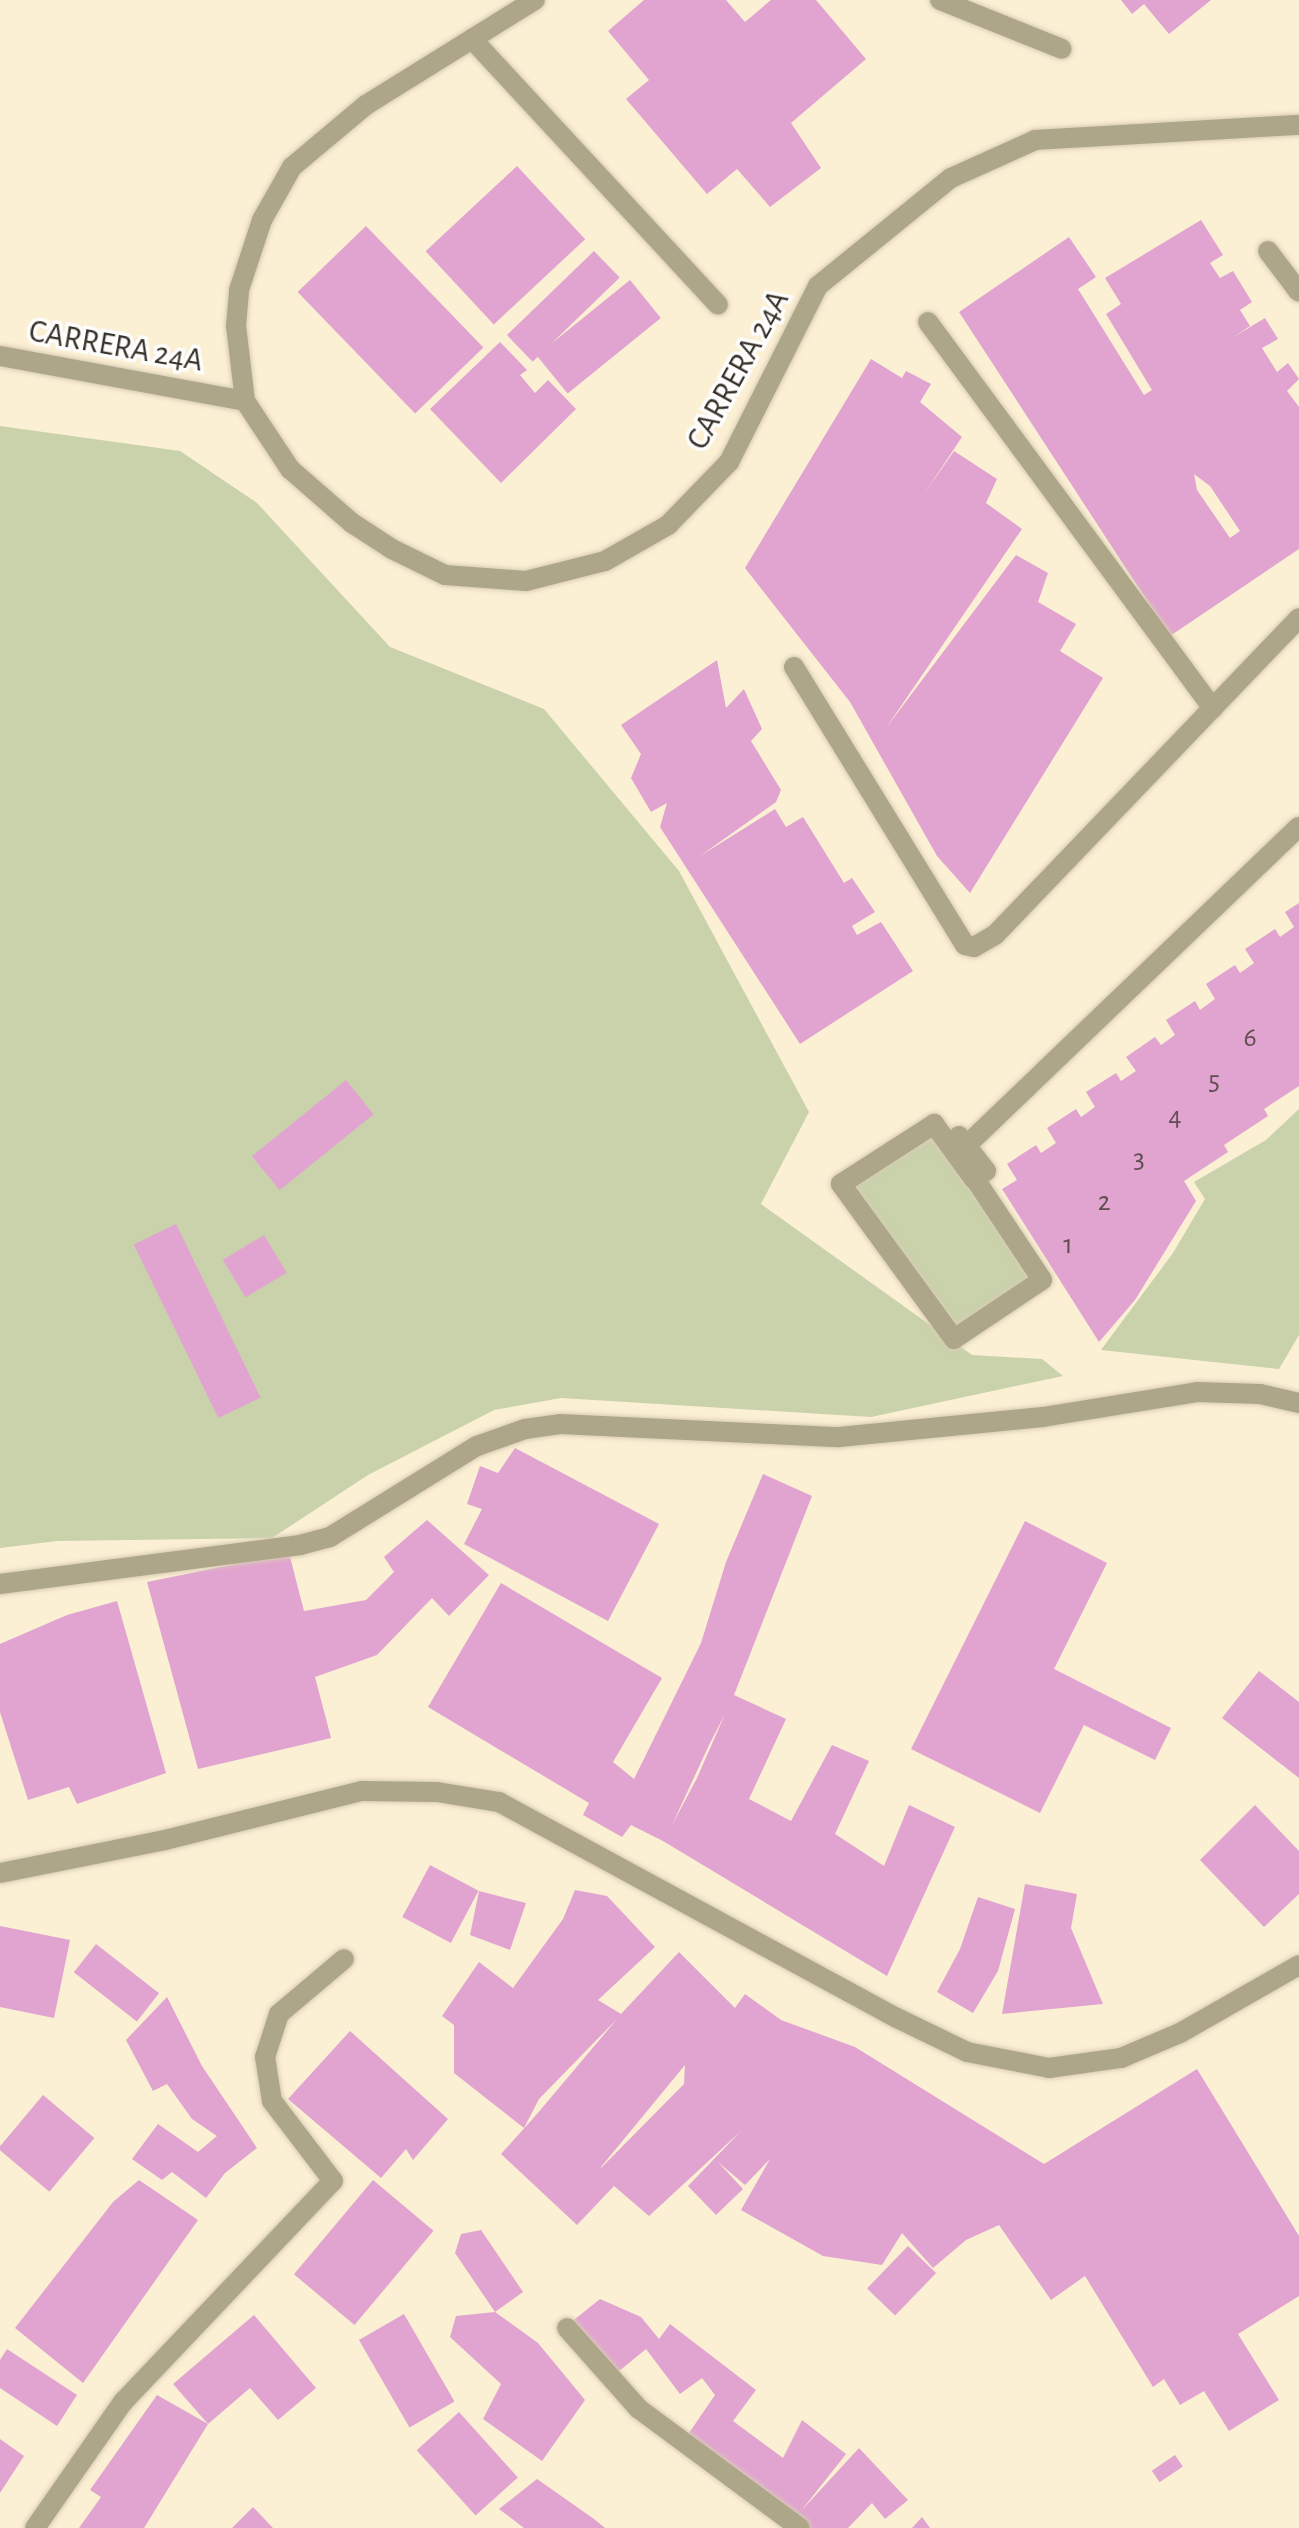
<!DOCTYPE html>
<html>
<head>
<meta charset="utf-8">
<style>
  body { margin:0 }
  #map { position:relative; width:1299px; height:2528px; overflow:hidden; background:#fbefd4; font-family:"Alegreya Sans",sans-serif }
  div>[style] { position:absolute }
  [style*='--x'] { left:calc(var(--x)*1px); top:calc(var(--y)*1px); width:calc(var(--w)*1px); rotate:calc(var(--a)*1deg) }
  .green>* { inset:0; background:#c9d2aa; transform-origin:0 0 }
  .building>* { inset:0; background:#e1a4d0; transform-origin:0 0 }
  .roads { filter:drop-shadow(0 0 2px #d8cdb5) drop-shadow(0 0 2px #d8cdb5) }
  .pedestrian>* { height:20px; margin:-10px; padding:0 10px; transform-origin:10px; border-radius:10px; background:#aea689 }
  .minor>* { height:20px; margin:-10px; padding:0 10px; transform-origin:10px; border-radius:10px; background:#aea689 }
  .tertiary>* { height:20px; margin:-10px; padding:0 10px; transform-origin:10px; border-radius:10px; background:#aea689 }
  span { translate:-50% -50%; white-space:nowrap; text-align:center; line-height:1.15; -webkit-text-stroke:7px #fdfdfd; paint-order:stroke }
  .number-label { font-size:28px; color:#614e51 }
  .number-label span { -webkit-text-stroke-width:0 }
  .street-label { font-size:32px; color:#363127 }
</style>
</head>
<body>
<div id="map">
  <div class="green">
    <i style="clip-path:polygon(0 426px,180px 451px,257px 503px,390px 647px,544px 709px,679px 871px,809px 1112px,761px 1204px,972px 1355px,1042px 1359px,1063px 1376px,871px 1417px,561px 1398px,494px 1410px,368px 1475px,272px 1538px,57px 1541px,0 1548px)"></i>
    <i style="clip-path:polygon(1299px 1109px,1299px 1335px,1279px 1369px,1101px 1350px,1173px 1253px,1205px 1199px,1194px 1182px,1266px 1140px)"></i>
    <i style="left:935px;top:1130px;width:177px;height:102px;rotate:56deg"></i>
  </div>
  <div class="building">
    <i style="clip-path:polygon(644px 0,726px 0,745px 22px,771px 0,816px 0,866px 59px,791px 123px,821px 168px,770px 207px,737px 169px,707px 194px,626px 99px,649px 80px,608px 31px)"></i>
    <i style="clip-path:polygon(1121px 0,1211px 0,1169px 34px,1144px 4px,1132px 14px)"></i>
    <i style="left:517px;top:166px;width:100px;height:125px;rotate:47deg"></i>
    <i style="clip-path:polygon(evenodd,1201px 220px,1223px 255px,1210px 263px,1220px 278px,1233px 271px,1252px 302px,1240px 310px,1250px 326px,1232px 338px,1265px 318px,1278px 339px,1262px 348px,1277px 372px,1288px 363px,1299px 379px,1287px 391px,1299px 407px,1299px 549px,1170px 636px,959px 312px,1069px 237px,1096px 277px,1078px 289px,1144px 395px,1152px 390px,1106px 314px,1121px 304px,1105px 278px,1201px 220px,1194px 474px,1210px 486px,1240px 531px,1230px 538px,1197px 490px,1194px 474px)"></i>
    <i style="left:366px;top:226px;width:169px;height:95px;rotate:46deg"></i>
    <i style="left:594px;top:251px;width:37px;height:121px;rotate:46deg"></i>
    <i style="left:630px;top:280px;width:49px;height:120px;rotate:51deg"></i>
    <i style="clip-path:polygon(500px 342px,527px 370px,520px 375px,535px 393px,548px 380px,576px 409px,501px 483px,430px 409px)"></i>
    <i style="clip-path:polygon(871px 359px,902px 378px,906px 371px,931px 384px,920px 402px,962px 437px,924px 494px,954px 451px,997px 479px,986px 503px,1022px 529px,886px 728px,1016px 555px,1048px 573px,1038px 602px,1076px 624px,1060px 651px,1103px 678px,970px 893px,937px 856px,850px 702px,745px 568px)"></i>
    <i style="clip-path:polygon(717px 660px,726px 708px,744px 689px,762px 729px,751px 741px,781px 790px,776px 802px,700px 856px,775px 809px,786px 827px,803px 817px,844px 883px,852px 878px,875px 912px,852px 926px,857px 935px,881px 922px,913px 971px,800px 1044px,660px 827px,667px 803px,651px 812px,631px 778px,641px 754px,621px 725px)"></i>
    <i style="clip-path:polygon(1299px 903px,1299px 1086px,1264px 1109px,1268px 1116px,1224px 1145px,1228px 1152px,1184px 1181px,1196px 1201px,1135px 1300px,1099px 1342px,1002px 1189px,1017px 1180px,1007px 1164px,1036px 1145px,1041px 1153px,1056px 1143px,1047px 1128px,1076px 1109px,1081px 1117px,1095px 1107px,1086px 1092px,1116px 1073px,1121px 1081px,1136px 1071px,1126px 1057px,1155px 1037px,1161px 1045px,1175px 1035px,1166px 1020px,1195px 1001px,1200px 1010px,1215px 999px,1206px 984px,1235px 965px,1240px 973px,1254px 963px,1245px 949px,1275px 929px,1280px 937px,1294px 927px,1285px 912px)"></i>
    <i style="left:346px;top:1080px;width:44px;height:121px;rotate:51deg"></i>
    <i style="left:176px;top:1224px;width:193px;height:47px;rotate:64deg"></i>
    <i style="left:264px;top:1235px;width:44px;height:48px;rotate:59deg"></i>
    <i style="clip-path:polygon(515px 1448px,659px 1524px,608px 1621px,464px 1544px,482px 1509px,467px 1504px,480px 1466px,498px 1473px)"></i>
    <i style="clip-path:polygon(evenodd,763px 1474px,812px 1496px,734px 1695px,786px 1719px,749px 1799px,791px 1821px,832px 1745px,869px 1761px,835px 1834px,884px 1866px,909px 1805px,955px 1827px,887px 1976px,663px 1841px,631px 1825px,622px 1837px,583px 1815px,589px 1803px,428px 1707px,501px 1583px,662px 1678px,613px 1762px,634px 1779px,701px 1643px,726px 1562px,763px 1474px,725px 1714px,697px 1778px,672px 1825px,710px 1743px,725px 1714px)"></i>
    <i style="clip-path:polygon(427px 1520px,489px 1575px,449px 1616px,432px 1598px,377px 1655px,315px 1677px,331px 1738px,198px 1769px,147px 1582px,289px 1553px,304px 1611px,366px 1600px,394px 1572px,384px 1557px)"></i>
    <i style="clip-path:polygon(1025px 1521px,1107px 1563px,1054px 1669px,1171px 1728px,1155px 1760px,1084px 1725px,1040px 1813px,911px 1749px)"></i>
    <i style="clip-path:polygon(117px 1601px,166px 1773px,77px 1804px,69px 1787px,28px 1800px,0 1712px,0 1644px,67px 1615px)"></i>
    <i style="clip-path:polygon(1259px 1671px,1299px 1702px,1299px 1778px,1222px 1718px)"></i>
    <i style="clip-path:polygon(1255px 1805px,1299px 1851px,1299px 1894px,1264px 1927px,1200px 1860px)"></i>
    <i style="left:430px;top:1865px;width:55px;height:59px;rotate:28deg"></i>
    <i style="clip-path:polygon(1025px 1884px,1077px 1894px,1071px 1928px,1103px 2004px,1002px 2014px)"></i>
    <i style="clip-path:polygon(evenodd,575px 1890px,607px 1896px,655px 1947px,598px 2000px,621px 2014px,679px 1952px,735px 2008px,745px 1994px,781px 2020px,855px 2047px,1044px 2164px,1197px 2069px,1299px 2236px,1299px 2296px,1238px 2334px,1279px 2400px,1229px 2431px,1204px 2391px,1180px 2405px,1164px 2379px,1153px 2387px,1085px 2276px,1051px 2300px,999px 2225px,966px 2240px,933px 2268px,902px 2233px,882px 2265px,823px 2256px,741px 2210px,770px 2159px,745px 2185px,718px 2162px,743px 2189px,716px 2215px,688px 2186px,741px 2131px,649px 2216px,614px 2186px,577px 2225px,501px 2154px,537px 2114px,617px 2019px,539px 2099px,524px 2128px,454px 2073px,454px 2025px,442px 2016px,479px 1962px,513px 1988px,563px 1919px,575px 1890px,685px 2065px,684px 2084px,601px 2168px,601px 2167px,685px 2065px)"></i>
    <i style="clip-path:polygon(479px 1891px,526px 1903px,510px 1950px,470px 1935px)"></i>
    <i style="clip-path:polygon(978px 1897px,1015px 1909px,998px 1971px,973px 2013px,937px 1992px,960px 1949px)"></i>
    <i style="clip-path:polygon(0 1926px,70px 1940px,54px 2018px,0 2007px)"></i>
    <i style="left:96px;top:1944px;width:80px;height:36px;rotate:38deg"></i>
    <i style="clip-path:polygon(167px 1997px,202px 2066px,257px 2148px,225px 2173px,206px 2198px,172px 2172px,162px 2180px,132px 2159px,158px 2124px,198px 2152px,217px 2136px,192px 2119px,167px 2084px,153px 2091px,126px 2040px)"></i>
    <i style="clip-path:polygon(350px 2031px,448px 2119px,413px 2160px,406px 2149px,381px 2178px,288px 2099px)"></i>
    <i style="left:43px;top:2095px;width:67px;height:70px;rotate:40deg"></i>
    <i style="clip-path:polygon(139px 2180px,198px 2220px,83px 2383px,15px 2328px,113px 2202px)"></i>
    <i style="left:373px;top:2180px;width:79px;height:123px;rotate:40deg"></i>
    <i style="clip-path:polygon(481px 2230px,523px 2292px,495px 2312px,455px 2253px,461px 2234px)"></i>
    <i style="left:908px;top:2246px;width:39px;height:59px;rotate:44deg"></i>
    <i style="clip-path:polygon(600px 2299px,641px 2317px,659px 2339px,670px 2324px,756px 2390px,733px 2421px,783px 2458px,802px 2420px,846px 2454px,801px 2511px,859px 2448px,908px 2500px,885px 2519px,872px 2503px,848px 2528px,806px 2528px,689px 2433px,715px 2395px,702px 2378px,680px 2394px,646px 2349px,613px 2376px,569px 2324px)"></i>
    <i style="clip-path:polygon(495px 2312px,538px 2343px,585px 2400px,542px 2461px,483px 2419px,501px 2384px,450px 2337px,456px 2316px)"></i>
    <i style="left:404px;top:2314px;width:101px;height:52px;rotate:60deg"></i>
    <i style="clip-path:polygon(254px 2315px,316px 2388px,278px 2420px,250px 2388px,208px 2424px,173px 2384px)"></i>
    <i style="clip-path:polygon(7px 2349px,77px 2395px,57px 2426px,0 2388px,0 2360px)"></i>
    <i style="clip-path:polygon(157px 2395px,208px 2424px,144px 2528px,79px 2528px,101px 2497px,90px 2490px)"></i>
    <i style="left:459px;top:2412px;width:88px;height:57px;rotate:48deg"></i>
    <i style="clip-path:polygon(0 2439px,24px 2456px,0 2493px)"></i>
    <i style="left:1175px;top:2455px;width:14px;height:28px;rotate:56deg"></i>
    <i style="clip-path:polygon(537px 2479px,594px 2519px,605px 2528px,524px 2528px,499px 2509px)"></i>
    <i style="clip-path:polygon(253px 2507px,273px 2528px,232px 2528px)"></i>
    <i style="clip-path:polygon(922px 2517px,930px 2528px,912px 2528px)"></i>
  </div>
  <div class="roads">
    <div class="pedestrian">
      <i style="--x:959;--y:1136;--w:44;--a:52.4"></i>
      <i style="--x:986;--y:1171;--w:14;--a:144"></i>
      <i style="--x:975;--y:1179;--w:121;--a:56.4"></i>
      <i style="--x:1042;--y:1280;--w:106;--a:146.2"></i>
      <i style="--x:954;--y:1339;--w:192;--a:-126.1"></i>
      <i style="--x:841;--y:1184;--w:111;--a:-32.8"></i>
      <i style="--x:934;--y:1124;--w:68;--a:54"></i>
    </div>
    <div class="minor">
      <i style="--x:940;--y:0;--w:131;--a:21.9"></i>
      <i style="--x:472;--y:39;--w:362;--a:47.2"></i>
      <i style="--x:1268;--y:251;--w:51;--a:52.9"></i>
      <i style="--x:928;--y:322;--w:480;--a:53.6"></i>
      <i style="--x:0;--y:356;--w:249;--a:10.4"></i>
      <i style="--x:245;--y:401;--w:82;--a:56.5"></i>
      <i style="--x:290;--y:469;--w:82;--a:41.1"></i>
      <i style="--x:352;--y:523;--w:48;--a:33"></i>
      <i style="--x:392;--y:549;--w:59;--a:26.1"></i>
      <i style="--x:445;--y:575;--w:81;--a:4.2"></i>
      <i style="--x:526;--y:581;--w:81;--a:-14.2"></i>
      <i style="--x:605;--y:561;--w:73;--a:-29.7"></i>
      <i style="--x:668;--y:525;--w:88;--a:-45.9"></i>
      <i style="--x:729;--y:462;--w:197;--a:-63.2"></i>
      <i style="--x:818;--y:286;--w:171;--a:-39.1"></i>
      <i style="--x:951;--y:178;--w:92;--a:-24.3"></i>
      <i style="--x:1035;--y:140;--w:264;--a:-3.3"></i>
      <i style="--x:245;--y:401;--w:76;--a:-96.8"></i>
      <i style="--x:236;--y:326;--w:36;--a:-85"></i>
      <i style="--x:239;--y:290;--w:74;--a:-71.8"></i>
      <i style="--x:262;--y:220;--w:61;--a:-60.5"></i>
      <i style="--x:292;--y:167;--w:97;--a:-40"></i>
      <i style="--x:366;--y:105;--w:199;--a:-31.9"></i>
      <i style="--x:794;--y:667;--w:326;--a:58.4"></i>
      <i style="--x:965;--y:945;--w:9;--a:13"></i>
      <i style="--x:974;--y:947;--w:24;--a:-30"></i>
      <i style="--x:995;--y:935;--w:439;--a:-46.2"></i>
      <i style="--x:968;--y:1144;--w:458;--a:-43.8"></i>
      <i style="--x:0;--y:1584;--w:303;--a:-7.4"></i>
      <i style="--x:300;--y:1545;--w:31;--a:-15"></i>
      <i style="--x:330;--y:1537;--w:173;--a:-31.8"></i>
      <i style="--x:477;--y:1446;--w:51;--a:-19.5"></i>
      <i style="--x:525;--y:1429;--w:35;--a:-8"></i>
      <i style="--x:560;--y:1424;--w:279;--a:2.7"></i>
      <i style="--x:839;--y:1437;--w:205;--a:-5.6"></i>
      <i style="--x:1043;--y:1417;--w:156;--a:-9.2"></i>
      <i style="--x:1197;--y:1392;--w:63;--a:1.8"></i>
      <i style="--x:1260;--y:1394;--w:40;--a:13"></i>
      <i style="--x:567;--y:2328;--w:108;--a:48.4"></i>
      <i style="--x:639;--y:2409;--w:200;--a:36.5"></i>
      <i style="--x:35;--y:2528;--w:154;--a:-55.1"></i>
      <i style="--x:123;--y:2402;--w:305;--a:-46.5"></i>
      <i style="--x:333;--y:2181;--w:101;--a:-127.3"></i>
      <i style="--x:272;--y:2101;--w:45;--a:-99"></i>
      <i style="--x:265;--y:2057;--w:45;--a:-72"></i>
      <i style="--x:279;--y:2014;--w:85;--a:-40.2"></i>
    </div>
    <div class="tertiary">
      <i style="--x:0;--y:1873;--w:168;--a:-11.3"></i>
      <i style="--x:165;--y:1840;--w:203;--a:-14"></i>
      <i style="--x:362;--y:1791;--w:75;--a:0.8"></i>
      <i style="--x:437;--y:1792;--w:63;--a:9.2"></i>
      <i style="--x:499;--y:1802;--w:453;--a:28.5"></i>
      <i style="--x:897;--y:2018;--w:78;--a:25.9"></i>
      <i style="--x:967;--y:2052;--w:84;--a:11"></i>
      <i style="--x:1049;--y:2068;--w:73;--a:-7.9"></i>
      <i style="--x:1121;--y:2058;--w:64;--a:-23"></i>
      <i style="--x:1180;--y:2033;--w:137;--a:-29.7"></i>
    </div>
  </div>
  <div class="number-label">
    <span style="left:1250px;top:1038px">6</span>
    <span style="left:1214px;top:1081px">5</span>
    <span style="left:1175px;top:1117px">4</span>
    <span style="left:1139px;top:1159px">3</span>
    <span style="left:1104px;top:1202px">2</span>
    <span style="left:1068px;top:1245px">1</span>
  </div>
  <div class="street-label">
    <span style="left:116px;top:346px;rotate:10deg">CARRERA 24A</span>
    <span style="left:738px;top:370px;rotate:-61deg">CARRERA 24A</span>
  </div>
</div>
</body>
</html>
